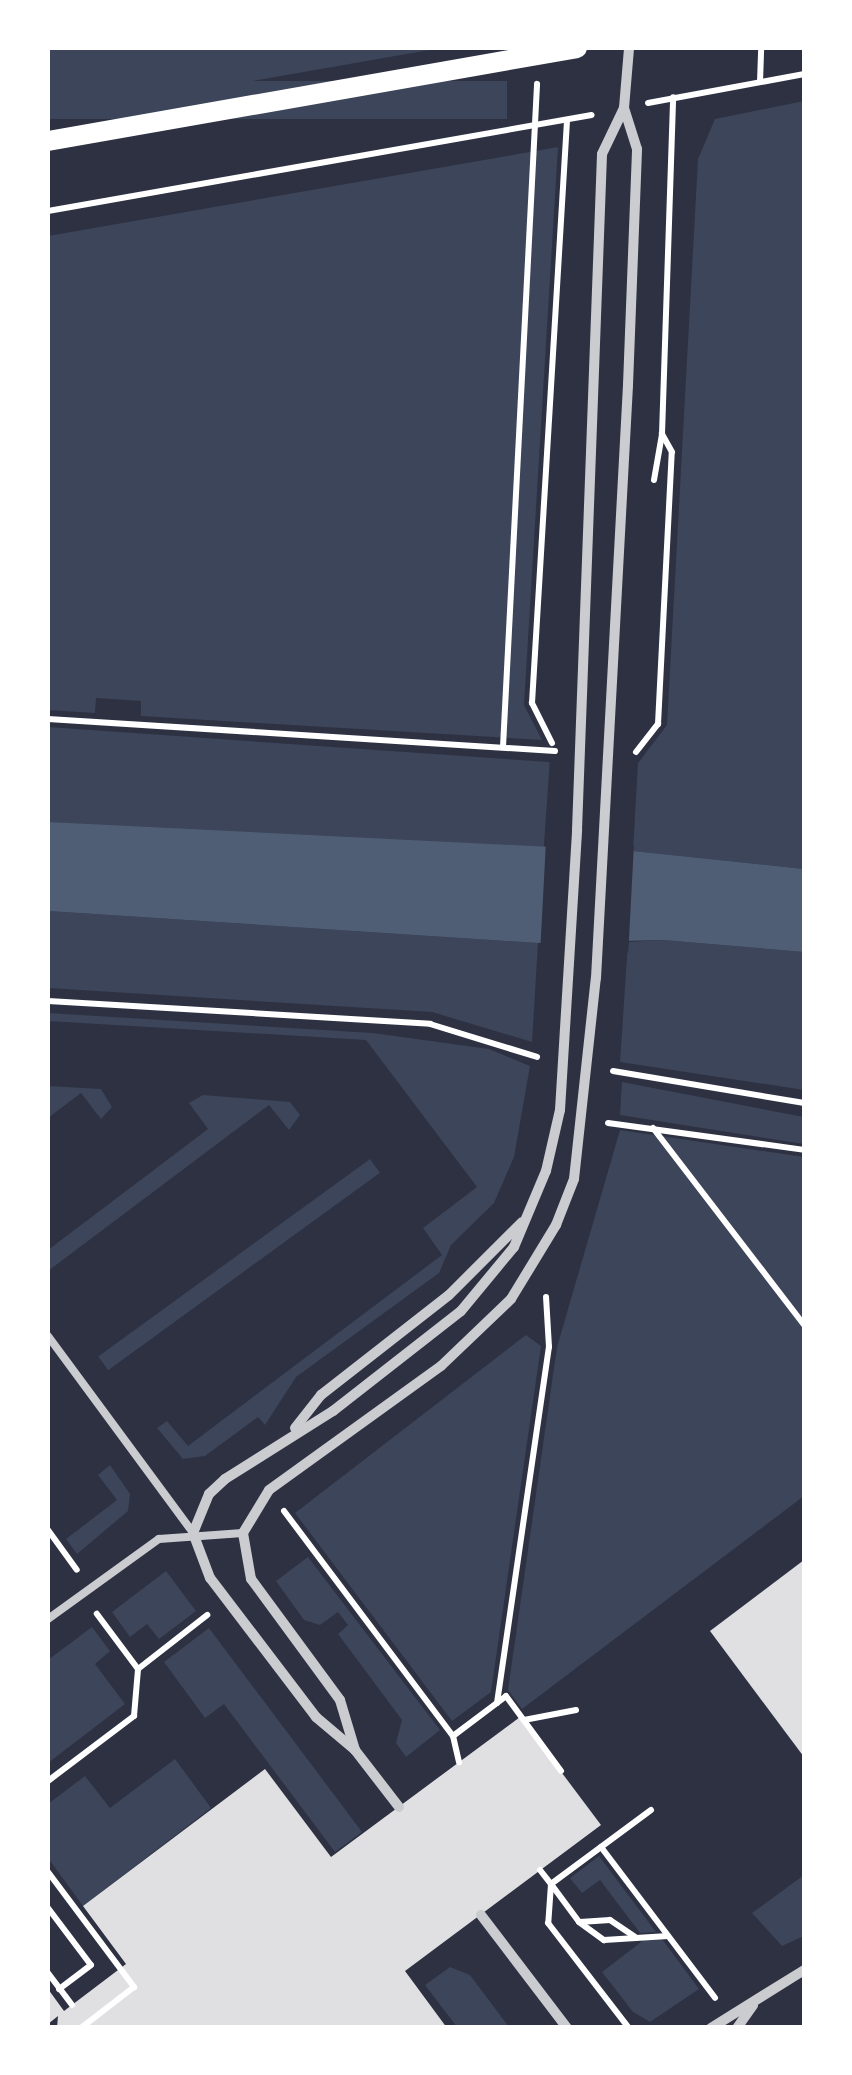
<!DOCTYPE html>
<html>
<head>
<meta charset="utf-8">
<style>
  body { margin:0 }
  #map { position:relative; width:852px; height:2075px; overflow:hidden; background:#2d3142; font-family:"Work Sans",sans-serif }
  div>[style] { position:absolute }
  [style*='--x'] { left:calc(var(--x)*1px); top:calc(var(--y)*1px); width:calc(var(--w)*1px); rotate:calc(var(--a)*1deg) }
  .green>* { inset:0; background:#3c4559; transform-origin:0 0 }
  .water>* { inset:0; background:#4f5d75 }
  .pier>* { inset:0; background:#2d3142; transform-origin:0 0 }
  .building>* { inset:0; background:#e0e0e3 }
  .path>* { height:6px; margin:-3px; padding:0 3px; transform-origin:3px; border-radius:3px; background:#fff }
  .service>* { height:8px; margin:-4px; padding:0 4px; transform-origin:4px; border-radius:4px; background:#caccd0 }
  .minor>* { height:10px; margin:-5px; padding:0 5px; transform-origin:5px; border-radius:5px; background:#caccd0 }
  .secondary>* { height:20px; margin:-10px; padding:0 10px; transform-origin:10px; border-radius:10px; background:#fff }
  span { translate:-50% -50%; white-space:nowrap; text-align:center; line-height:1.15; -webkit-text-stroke:9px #fff; paint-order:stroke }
  .frame { position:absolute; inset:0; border:50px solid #fff; pointer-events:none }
</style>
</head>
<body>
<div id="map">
  <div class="green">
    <i style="clip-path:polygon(48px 48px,441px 48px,48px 117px)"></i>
    <i style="left:507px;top:81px;width:38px;height:466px;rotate:90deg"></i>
    <i style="clip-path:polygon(804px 101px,804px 869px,633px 851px,638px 763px,667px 725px,698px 159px,715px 119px)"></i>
    <i style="clip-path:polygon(558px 147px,524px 705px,542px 740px,141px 716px,141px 701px,96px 698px,95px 713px,48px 710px,48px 236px)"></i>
    <i style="left:48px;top:727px;width:503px;height:95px;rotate:4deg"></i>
    <i style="clip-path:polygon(48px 911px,538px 943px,532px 1042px,432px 1012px,48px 988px)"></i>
    <i style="clip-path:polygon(663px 940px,804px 952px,804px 1090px,620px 1062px,628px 942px)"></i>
    <i style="clip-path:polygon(48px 1013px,373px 1033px,489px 1049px,530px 1066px,514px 1157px,494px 1203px,451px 1245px,439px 1273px,296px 1377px,265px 1425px,258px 1417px,205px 1456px,183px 1459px,157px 1428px,167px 1421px,188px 1446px,442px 1255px,423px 1228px,477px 1187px,366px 1040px,48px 1021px)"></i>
    <i style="clip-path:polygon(622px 1082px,804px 1117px,804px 1144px,620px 1115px)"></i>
    <i style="clip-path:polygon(48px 1086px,101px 1089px,112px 1107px,101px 1119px,81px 1093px,48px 1118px)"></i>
    <i style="clip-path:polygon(203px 1095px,290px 1102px,300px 1115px,289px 1130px,269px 1105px,48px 1271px,48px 1250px,208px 1129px,189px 1103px)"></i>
    <i style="clip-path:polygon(620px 1130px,804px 1157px,804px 1496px,522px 1709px,508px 1690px,557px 1347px)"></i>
    <i style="left:370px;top:1159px;width:17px;height:336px;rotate:54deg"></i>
    <i style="clip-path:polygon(526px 1335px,541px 1346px,491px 1692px,452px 1721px,295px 1513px)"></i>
    <i style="clip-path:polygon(110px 1465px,130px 1494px,128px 1511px,77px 1554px,66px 1539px,117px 1500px,98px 1475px)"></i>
    <i style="clip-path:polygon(308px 1557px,440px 1730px,406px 1757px,396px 1743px,402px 1720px,338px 1634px,348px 1625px,338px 1612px,320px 1625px,304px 1620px,276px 1581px)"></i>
    <i style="clip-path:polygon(166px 1571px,196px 1611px,159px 1639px,147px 1624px,130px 1637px,112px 1612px)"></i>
    <i style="clip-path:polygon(92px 1627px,110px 1651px,95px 1664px,125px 1704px,48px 1763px,48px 1660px)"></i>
    <i style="clip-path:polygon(209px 1628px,362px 1832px,335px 1852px,224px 1704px,205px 1718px,164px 1662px)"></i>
    <i style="clip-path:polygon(175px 1759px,211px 1808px,83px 1906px,48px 1858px,48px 1804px,85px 1776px,110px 1808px)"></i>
    <i style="clip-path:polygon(599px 1856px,656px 1932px,640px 1933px,600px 1880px,582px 1893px,570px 1878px)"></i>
    <i style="clip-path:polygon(804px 1875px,804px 1936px,782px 1946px,752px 1913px)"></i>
    <i style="clip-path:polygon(645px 1939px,662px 1939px,699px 1989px,650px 2022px,633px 2012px,602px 1972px)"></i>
    <i style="clip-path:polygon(450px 1967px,470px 1975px,509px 2027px,457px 2027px,425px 1985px)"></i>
  </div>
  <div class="water">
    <i style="clip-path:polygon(48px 822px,633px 851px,804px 869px,804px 952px,663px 940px,538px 943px,48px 911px)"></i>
  </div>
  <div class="pier">
    <i style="left:546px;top:841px;width:88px;height:107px;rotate:3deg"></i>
  </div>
  <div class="building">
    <i style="clip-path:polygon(804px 1560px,804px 1757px,710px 1631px)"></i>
    <i style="clip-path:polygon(520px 1717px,601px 1825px,405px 1971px,447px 2028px,57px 2028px,58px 2016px,48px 2024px,48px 1989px,64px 2011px,126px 1964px,83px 1906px,265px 1769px,331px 1857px)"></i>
  </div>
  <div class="path">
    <i style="--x:760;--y:82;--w:34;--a:-88"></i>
    <i style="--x:648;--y:103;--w:159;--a:-10.5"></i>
    <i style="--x:48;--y:211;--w:552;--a:-10.01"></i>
    <i style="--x:654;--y:480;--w:47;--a:-80.1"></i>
    <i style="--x:662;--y:434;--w:337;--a:-88.1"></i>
    <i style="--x:48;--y:719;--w:508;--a:3.61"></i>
    <i style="--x:552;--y:743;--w:45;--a:-116.6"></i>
    <i style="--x:532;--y:703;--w:584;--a:-86.56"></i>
    <i style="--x:503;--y:747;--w:664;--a:-87.06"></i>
    <i style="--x:636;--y:752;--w:36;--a:-52"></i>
    <i style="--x:658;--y:724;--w:272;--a:-87.1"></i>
    <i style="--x:672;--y:452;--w:21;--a:-119"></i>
    <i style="--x:48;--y:1001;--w:383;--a:3.4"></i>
    <i style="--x:430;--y:1024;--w:112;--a:17.1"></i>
    <i style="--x:613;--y:1071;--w:194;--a:9.5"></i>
    <i style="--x:608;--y:1123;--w:198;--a:7.8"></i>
    <i style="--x:653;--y:1128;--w:248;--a:52.5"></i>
    <i style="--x:284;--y:1511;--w:281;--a:53.1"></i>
    <i style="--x:453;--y:1736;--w:27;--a:77"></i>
    <i style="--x:48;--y:1530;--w:49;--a:54.1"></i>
    <i style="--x:138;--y:1669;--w:88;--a:-38"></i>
    <i style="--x:497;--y:1703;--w:360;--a:-81.7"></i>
    <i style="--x:549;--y:1347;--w:50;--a:-93.4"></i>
    <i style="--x:524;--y:1720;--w:53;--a:-10.9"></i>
    <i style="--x:453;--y:1736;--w:66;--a:-37"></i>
    <i style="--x:506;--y:1696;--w:93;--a:53.7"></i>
    <i style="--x:48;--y:1781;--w:108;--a:-37.1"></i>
    <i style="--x:134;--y:1716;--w:47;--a:-85.1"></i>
    <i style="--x:138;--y:1669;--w:69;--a:-126.7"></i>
    <i style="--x:651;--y:1810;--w:124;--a:143.5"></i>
    <i style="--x:551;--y:1884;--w:47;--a:53.6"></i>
    <i style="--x:579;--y:1922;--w:31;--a:36"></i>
    <i style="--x:604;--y:1940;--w:64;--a:-3.6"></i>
    <i style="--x:601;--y:1847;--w:189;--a:52.9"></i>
    <i style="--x:540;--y:1870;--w:18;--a:52"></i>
    <i style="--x:551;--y:1884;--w:39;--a:94"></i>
    <i style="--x:548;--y:1923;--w:133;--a:52.4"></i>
    <i style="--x:48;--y:1872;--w:144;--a:53.2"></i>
    <i style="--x:134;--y:1987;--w:67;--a:142.3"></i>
    <i style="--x:48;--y:1908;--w:71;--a:53"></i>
    <i style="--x:91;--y:1965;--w:40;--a:143"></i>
    <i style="--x:580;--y:1922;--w:30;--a:-4"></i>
    <i style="--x:610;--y:1920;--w:30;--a:34"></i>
    <i style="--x:48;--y:1973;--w:40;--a:53"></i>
  </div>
  <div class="service">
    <i style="--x:48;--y:1336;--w:245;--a:53.6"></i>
    <i style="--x:48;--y:1619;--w:137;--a:-35.8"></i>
    <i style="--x:159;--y:1539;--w:84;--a:-4.1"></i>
  </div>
  <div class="minor">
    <i style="--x:295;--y:1428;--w:42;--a:-51.8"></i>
    <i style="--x:321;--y:1395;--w:162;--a:-38"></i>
    <i style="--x:449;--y:1295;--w:103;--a:-45"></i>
    <i style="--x:355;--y:1750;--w:52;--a:-106.7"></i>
    <i style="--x:340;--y:1700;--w:150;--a:-126.3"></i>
    <i style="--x:251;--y:1579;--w:47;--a:-99.9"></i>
    <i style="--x:243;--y:1533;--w:50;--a:-58.8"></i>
    <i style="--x:269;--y:1490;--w:212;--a:-35.8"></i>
    <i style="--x:441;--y:1366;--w:97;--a:-43.7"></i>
    <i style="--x:511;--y:1299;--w:87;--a:-58.7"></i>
    <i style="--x:556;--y:1225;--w:49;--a:-68.6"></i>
    <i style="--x:574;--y:1179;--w:202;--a:-83.8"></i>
    <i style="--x:596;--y:978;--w:594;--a:-86.91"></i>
    <i style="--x:628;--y:385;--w:236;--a:-87.8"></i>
    <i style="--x:637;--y:149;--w:43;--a:-107.6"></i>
    <i style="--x:624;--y:108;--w:60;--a:-85.2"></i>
    <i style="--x:399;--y:1807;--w:72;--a:-127.7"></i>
    <i style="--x:355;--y:1750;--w:51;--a:-139.8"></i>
    <i style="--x:316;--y:1717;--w:175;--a:-127.3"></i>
    <i style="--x:210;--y:1578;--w:48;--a:-110.7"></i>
    <i style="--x:193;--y:1533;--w:42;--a:-67.7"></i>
    <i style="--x:209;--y:1494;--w:22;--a:-43"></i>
    <i style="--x:225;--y:1479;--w:128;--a:-32.2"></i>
    <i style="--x:333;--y:1411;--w:162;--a:-38"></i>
    <i style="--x:461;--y:1311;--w:83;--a:-50.4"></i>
    <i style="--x:514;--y:1247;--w:82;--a:-67.2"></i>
    <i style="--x:546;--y:1171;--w:63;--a:-77.1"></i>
    <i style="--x:560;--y:1110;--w:281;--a:-86.5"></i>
    <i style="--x:577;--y:830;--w:676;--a:-87.88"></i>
    <i style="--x:602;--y:154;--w:51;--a:-64.4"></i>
    <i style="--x:481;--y:1915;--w:142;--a:52.7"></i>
    <i style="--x:711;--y:2028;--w:110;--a:-31.9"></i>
    <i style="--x:737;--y:2028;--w:28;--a:-55"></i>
  </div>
  <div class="secondary">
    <i style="--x:48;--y:141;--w:537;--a:-9.97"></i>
  </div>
  <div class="frame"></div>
</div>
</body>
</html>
